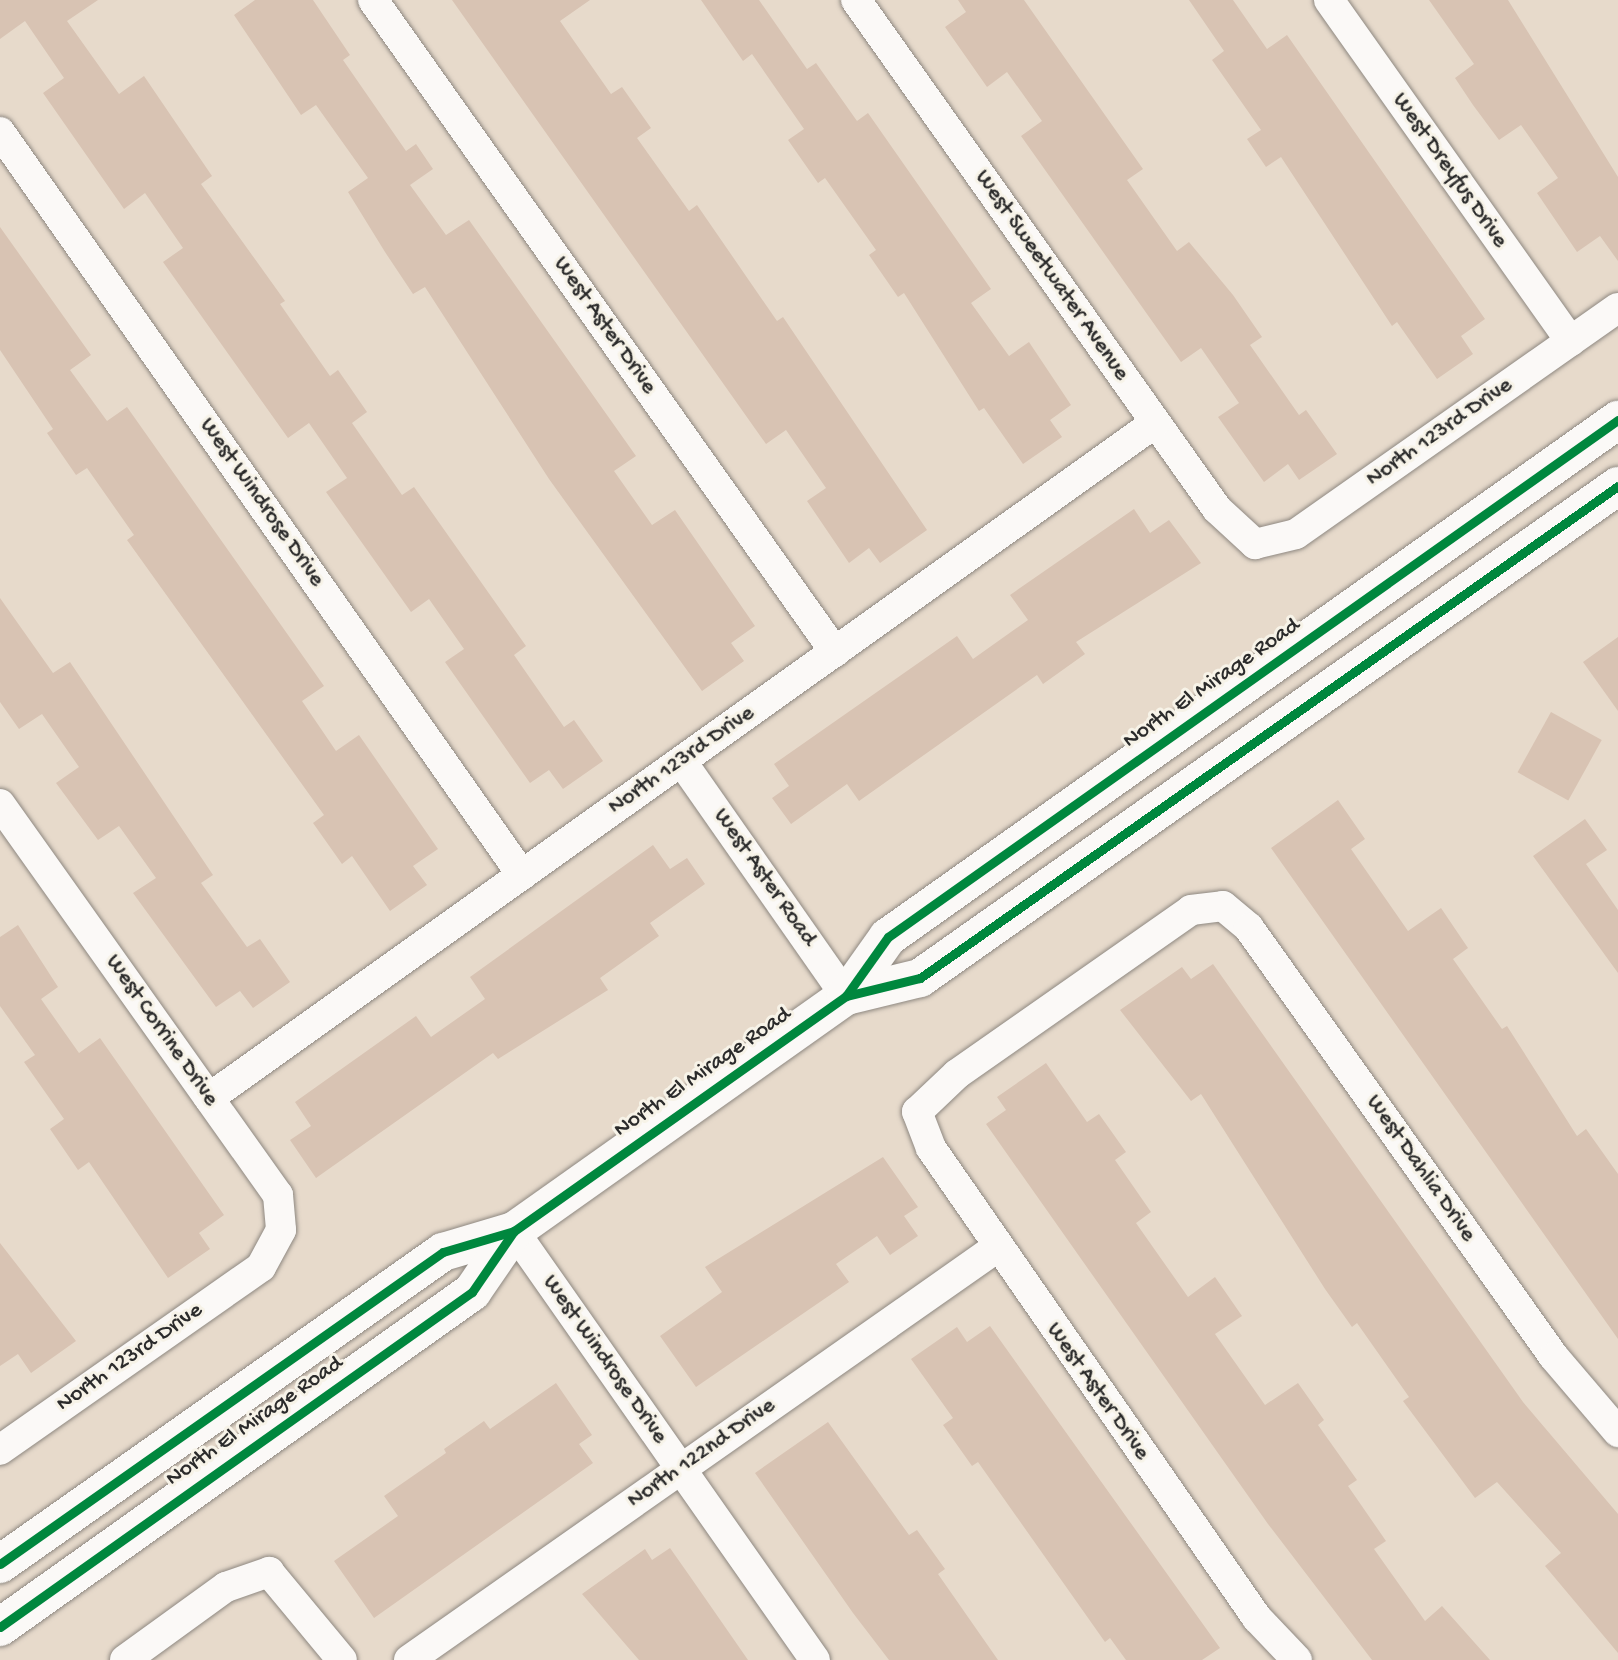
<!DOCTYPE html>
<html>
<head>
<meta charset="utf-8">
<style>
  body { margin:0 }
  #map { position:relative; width:1618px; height:1660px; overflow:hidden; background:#e7dacb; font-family:"Gochi Hand",sans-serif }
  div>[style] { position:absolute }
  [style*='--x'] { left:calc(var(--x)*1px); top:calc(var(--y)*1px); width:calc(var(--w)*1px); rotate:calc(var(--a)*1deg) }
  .building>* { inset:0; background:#d8c3b3; transform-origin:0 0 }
  .roads { filter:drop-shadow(0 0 2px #8e8881) drop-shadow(0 0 2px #8e8881) }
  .street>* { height:30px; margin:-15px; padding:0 15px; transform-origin:15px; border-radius:15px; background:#fbf9f7 }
  .secondary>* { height:38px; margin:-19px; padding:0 19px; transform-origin:19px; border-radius:19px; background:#fbf9f7 }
  .cycleway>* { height:9px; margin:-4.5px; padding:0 4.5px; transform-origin:4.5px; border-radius:4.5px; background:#00873e }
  span { translate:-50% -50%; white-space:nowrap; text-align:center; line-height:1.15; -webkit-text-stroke:6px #f7f3e8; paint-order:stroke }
  .street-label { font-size:23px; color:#2b2b2b }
</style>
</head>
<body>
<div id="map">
  <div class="building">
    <i style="clip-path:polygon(0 0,98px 0,67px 21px,119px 94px,144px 76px,212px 176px,201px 184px,285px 301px,280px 304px,330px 376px,338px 370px,367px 412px,352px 423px,402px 495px,414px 487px,526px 646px,514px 655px,564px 727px,574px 720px,603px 761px,563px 789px,549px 770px,530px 783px,445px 662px,464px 649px,429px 599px,411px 612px,326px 492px,347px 478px,309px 423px,288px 438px,163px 262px,183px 248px,145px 193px,124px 209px,43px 93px,64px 78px,25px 21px,0 39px)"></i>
    <i style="clip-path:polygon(255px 0,313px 0,350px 55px,343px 60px,406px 151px,416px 144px,433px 169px,410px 185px,446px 235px,469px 220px,636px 456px,614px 471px,652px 525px,675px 510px,755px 626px,731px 643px,744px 661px,702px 691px,549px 479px,425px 287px,413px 294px,385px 252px,348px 192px,368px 178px,316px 105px,301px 115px,234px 15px)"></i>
    <i style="clip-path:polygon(452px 0,590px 0,560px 21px,611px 94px,622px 87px,651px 128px,637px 138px,689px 211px,697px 205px,777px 321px,783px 317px,927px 530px,880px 563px,869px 548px,849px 563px,807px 501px,826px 488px,786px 430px,766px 444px)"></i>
    <i style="clip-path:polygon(701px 0,759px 0,807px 69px,816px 63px,857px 121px,868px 113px,991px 289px,971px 303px,1009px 356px,1029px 342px,1071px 405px,1050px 420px,1062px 437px,1023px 464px,984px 408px,979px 411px,904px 293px,898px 297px,869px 255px,876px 250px,825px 178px,818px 183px,788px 140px,804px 129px,752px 54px,743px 61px)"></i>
    <i style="clip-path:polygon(958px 0,1024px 0,1143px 169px,1127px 180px,1177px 251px,1189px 242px,1233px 295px,1262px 337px,1250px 345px,1299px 415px,1306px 410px,1337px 454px,1299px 480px,1288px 464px,1264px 482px,1218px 417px,1239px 403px,1201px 348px,1181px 362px,1021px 136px,1042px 121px,1007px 72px,987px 87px,945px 27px,966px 12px)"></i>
    <i style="clip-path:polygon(1189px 0,1233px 0,1267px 49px,1287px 35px,1485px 319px,1461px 336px,1473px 354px,1437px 379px,1397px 322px,1392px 326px,1281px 157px,1266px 167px,1247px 139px,1261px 130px,1212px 60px,1224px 51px)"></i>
    <i style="clip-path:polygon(1429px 0,1508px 0,1618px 177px,1618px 261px,1600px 236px,1577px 252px,1537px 193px,1558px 178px,1521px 125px,1499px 140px,1473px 105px,1455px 78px,1474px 64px)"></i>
    <i style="clip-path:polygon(0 227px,91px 355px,70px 370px,107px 421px,127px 407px,324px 686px,302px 701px,336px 751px,359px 735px,438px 849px,413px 866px,427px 885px,390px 911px,352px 856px,342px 864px,313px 823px,324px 815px,127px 540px,134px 535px,87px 468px,76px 475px,47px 433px,53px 429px,0 350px)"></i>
    <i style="clip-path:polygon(1134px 509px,1150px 533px,1169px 520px,1201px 563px,1076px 642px,1085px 654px,1043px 684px,1037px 675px,859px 801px,847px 784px,791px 824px,772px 798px,789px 786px,774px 764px,957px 636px,973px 659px,1028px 620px,1010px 595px)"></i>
    <i style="clip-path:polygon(0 598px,53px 673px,70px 662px,213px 875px,201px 883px,247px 947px,260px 939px,290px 982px,253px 1008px,240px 991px,216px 1007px,133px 893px,156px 878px,119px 826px,98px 840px,56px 783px,79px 767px,42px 714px,19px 729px,0 702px)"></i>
    <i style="clip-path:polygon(1618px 637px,1618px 711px,1583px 662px)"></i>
    <i style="left:1551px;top:712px;width:58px;height:69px;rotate:29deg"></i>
    <i style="clip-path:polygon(1338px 800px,1365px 839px,1351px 849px,1408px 931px,1441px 908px,1468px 948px,1453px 959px,1502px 1029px,1507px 1026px,1577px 1136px,1586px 1129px,1618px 1174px,1618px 1339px,1271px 848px)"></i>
    <i style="clip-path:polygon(1585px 819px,1607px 850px,1586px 864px,1618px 910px,1618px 973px,1533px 856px)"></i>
    <i style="clip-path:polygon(653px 845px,670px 869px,687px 858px,705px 884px,650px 923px,659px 936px,600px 978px,608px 990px,498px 1059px,493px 1053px,316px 1178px,290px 1140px,311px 1126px,295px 1102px,416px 1016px,431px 1037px,485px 999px,470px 977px)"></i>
    <i style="clip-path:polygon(18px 925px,58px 987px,41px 999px,79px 1053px,100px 1038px,224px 1215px,199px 1233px,210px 1249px,168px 1278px,89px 1162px,78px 1170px,50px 1129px,64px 1119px,24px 1062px,35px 1055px,0 1006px,0 937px)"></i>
    <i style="clip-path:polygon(1213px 964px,1523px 1402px,1618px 1514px,1618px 1653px,1545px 1566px,1561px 1553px,1497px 1482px,1475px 1498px,1403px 1401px,1409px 1397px,1357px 1323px,1352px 1327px,1325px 1289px,1201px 1094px,1191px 1101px,1120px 1010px,1182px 967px,1191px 979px)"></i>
    <i style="clip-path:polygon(1046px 1063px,1087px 1122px,1099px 1114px,1126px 1152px,1115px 1160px,1151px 1212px,1136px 1223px,1188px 1297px,1215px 1277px,1242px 1316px,1215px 1334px,1265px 1405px,1298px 1383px,1324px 1420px,1318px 1425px,1357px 1480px,1348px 1486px,1386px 1541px,1374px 1549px,1425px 1621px,1442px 1606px,1490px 1660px,1372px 1660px,1268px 1524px,986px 1124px,1006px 1110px,997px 1097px)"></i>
    <i style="clip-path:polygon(883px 1157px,918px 1207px,904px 1216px,918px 1236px,890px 1255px,877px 1236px,836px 1264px,849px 1282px,696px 1387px,660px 1336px,722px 1292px,705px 1267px)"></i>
    <i style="clip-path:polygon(0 1243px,76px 1341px,31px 1373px,18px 1354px,0 1366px)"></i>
    <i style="clip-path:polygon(990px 1326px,1220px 1648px,1202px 1660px,1126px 1660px,1110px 1638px,1105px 1642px,978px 1462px,972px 1466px,943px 1425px,953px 1418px,911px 1359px,957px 1327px,967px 1342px)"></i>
    <i style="clip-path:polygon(556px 1383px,592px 1435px,579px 1444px,593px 1463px,374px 1618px,334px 1561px,398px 1516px,384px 1496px,446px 1453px,444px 1449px,484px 1421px,490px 1429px)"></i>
    <i style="clip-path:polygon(828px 1422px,909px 1535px,917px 1530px,945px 1569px,938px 1574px,998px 1660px,889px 1660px,853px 1613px,755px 1473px)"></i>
    <i style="clip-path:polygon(670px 1548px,689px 1575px,748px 1660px,639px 1660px,582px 1594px,645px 1549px,652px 1560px)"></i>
  </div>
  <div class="roads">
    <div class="street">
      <i style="--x:373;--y:0;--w:799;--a:54.68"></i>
      <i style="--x:856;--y:0;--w:624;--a:54.65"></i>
      <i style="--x:1217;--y:509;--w:52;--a:42.6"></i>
      <i style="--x:1255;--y:544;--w:42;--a:-13.7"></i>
      <i style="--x:1296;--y:534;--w:393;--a:-35.1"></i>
      <i style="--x:1329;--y:0;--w:418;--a:54.7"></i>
      <i style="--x:0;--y:132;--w:908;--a:54.91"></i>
      <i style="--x:682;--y:762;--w:286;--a:55"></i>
      <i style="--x:0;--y:804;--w:480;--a:54.6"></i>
      <i style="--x:278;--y:1195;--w:35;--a:85"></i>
      <i style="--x:281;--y:1230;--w:42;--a:118.4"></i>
      <i style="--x:261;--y:1267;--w:319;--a:145"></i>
      <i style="--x:209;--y:1098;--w:1162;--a:-35.51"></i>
      <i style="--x:514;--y:1231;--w:524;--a:54.95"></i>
      <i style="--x:125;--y:1660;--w:125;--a:-35.9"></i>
      <i style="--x:226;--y:1587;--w:46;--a:-19.2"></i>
      <i style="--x:269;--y:1572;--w:114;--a:50.3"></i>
      <i style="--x:409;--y:1660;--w:717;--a:-35.06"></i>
      <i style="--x:1297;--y:1660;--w:58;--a:-133.6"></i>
      <i style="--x:1257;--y:1618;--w:572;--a:-124.75"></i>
      <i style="--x:931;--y:1148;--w:39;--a:-111"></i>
      <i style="--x:917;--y:1112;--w:55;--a:-43.5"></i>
      <i style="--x:957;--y:1074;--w:286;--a:-35"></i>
      <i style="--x:1191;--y:910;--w:32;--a:-7"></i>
      <i style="--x:1223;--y:906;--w:34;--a:40"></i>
      <i style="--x:1249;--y:928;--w:526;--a:54.59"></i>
      <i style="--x:1554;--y:1357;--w:99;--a:49.5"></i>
    </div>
    <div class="secondary">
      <i style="--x:846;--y:996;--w:76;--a:-13.7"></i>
      <i style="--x:920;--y:978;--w:854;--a:-35.18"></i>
      <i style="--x:0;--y:1564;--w:542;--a:-35.16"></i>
      <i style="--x:443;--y:1252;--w:74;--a:-16.5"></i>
      <i style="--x:514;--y:1231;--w:407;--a:-35.3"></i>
      <i style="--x:846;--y:996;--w:72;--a:-54.6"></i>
      <i style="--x:888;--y:937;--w:895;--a:-35.31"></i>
      <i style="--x:0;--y:1627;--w:579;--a:-35.37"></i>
      <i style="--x:472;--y:1292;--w:74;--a:-55.5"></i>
    </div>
  </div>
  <div class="cycleway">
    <i style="--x:846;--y:996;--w:76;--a:-13.7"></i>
    <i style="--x:920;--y:978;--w:854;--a:-35.18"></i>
    <i style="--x:0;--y:1564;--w:542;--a:-35.16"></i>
    <i style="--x:443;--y:1252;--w:74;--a:-16.5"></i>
    <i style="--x:514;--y:1231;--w:407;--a:-35.3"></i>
    <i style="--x:846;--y:996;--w:72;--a:-54.6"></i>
    <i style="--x:888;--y:937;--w:895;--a:-35.31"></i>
    <i style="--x:0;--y:1627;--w:579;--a:-35.37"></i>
    <i style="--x:472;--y:1292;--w:74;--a:-55.5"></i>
  </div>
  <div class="street-label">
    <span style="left:1449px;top:171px;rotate:55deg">West Dreyfus Drive</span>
    <span style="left:1051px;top:276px;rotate:55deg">West Sweetwater Avenue</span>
    <span style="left:604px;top:326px;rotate:55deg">West Aster Drive</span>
    <span style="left:1440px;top:433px;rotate:-35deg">North 123rd Drive</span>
    <span style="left:261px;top:503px;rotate:55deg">West Windrose Drive</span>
    <span style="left:1212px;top:684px;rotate:-35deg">North El Mirage Road</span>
    <span style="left:682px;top:761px;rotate:-35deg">North 123rd Drive</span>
    <span style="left:764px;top:878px;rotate:55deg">West Aster Road</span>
    <span style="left:161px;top:1031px;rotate:55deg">West Corrine Drive</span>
    <span style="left:703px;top:1073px;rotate:-35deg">North El Mirage Road</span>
    <span style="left:1420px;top:1169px;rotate:55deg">West Dahlia Drive</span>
    <span style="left:130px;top:1358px;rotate:-35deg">North 123rd Drive</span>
    <span style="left:604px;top:1360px;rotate:55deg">West Windrose Drive</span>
    <span style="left:1097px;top:1392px;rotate:55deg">West Aster Drive</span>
    <span style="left:255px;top:1422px;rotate:-35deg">North El Mirage Road</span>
    <span style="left:702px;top:1454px;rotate:-35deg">North 122nd Drive</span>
  </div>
</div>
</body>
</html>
